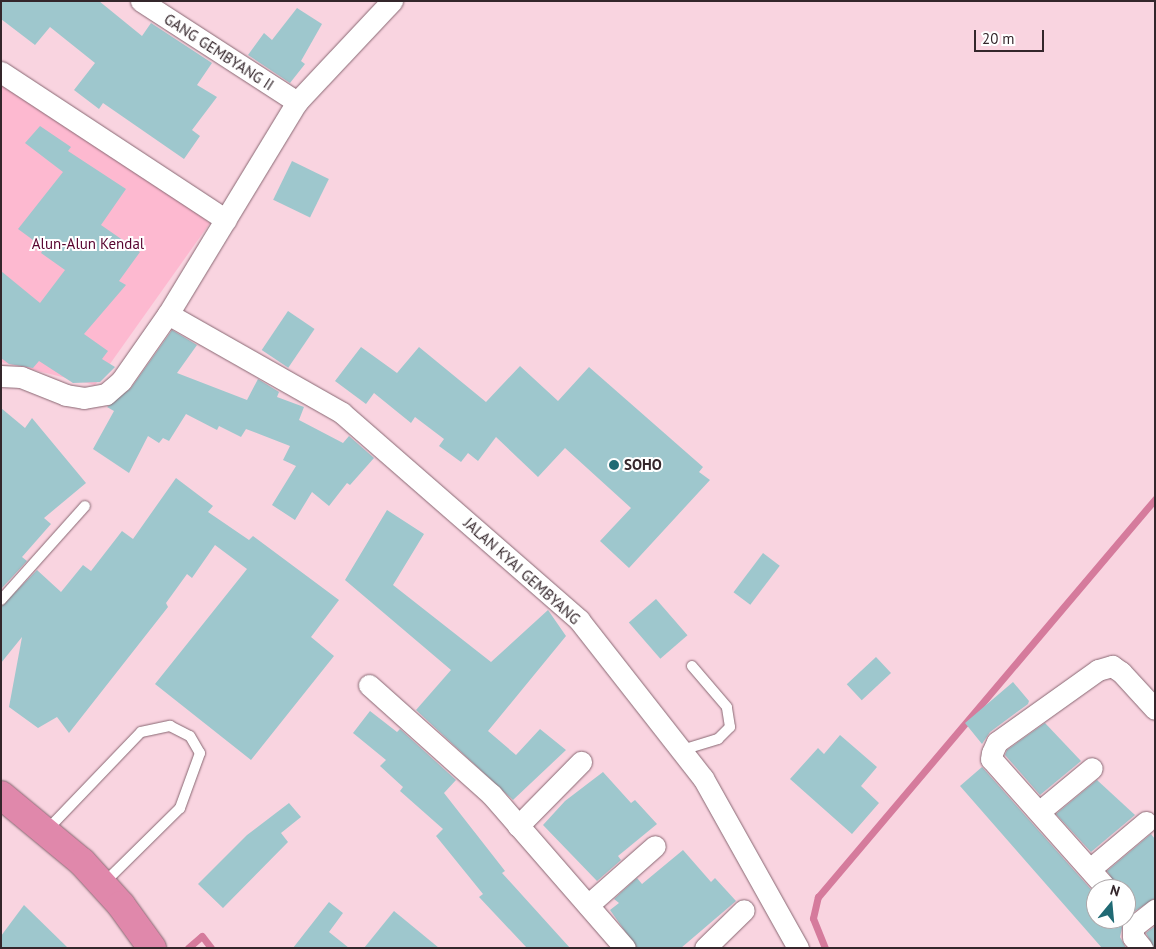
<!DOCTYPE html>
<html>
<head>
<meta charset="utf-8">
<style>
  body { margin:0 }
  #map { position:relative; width:1156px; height:949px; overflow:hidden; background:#f9d4e0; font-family:"PT Sans",sans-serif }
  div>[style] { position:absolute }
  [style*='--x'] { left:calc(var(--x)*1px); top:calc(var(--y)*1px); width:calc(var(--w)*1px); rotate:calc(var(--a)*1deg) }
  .green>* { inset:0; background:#fdb9d0 }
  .stream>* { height:7px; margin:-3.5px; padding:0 3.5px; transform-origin:3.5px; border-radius:3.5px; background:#d57b9c }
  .building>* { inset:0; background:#9ec7cd; transform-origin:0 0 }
  .roads { filter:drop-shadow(0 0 1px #886772) drop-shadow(0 0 1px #886772) }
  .service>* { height:10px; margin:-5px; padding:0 5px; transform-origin:5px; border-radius:5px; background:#fff }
  .minor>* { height:21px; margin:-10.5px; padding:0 10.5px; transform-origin:10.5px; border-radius:10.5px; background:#fff }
  .trunk>* { height:28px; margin:-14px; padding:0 14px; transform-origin:14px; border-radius:14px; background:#e088ab }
  .dots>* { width:14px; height:14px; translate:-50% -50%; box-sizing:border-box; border:2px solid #fff; border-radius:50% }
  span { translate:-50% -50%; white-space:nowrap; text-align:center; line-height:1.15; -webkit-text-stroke:4px #fff; paint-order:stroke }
  .street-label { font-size:15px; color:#34262b }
  .park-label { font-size:15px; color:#58042f }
  .poi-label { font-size:15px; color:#34262b; font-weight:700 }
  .left { translate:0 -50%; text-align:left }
  .frame { position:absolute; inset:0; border:2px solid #34262b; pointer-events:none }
  .north { position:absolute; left:1086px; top:879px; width:50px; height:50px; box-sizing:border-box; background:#fff; border:1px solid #aea8aa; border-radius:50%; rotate:17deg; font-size:14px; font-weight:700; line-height:20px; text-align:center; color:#34262b }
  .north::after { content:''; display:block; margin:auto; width:18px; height:22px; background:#206a74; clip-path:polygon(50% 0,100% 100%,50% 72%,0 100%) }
  .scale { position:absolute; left:974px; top:30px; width:70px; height:22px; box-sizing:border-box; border:2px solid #34262b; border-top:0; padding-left:6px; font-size:15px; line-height:18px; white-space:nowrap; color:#34262b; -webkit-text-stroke:4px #fff; paint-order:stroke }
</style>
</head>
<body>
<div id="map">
  <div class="green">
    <i style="clip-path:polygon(1px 74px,210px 223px,95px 385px,1px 362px)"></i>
  </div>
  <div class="stream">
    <i style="--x:188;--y:948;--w:18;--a:-41"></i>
    <i style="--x:202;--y:936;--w:15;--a:53"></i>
    <i style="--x:825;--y:948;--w:32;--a:-112"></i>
    <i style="--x:813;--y:918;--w:22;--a:-77"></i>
    <i style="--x:818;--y:897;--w:522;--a:-49.74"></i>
  </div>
  <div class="building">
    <i style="clip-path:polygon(1px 1px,99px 1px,142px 36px,151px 23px,212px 63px,197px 85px,217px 97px,192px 130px,200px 136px,184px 159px,103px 103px,99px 109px,74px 90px,95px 63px,50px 27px,35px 45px,1px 19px)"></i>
    <i style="clip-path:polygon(297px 8px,322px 24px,301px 61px,305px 64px,290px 83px,248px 55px,264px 33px,272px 40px)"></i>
    <i style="clip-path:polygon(40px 126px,71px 147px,68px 151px,126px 189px,101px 225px,140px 252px,119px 281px,126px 285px,84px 334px,108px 351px,102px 359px,115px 367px,100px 382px,73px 383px,39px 361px,33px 368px,9px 364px,1px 358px,1px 271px,40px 303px,65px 270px,41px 253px,44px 248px,18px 229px,63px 172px,25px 143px)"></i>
    <i style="left:292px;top:161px;width:41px;height:43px;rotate:26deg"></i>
    <i style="left:288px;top:311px;width:32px;height:47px;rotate:34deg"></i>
    <i style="clip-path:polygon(172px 330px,197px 345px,177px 373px,247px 400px,258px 379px,279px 392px,277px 397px,304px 407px,299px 420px,343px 443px,349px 436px,374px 458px,350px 485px,347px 483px,329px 506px,312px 492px,295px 520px,272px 505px,296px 466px,283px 460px,290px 446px,246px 429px,241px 437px,219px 426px,217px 430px,186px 414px,169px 441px,163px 438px,159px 443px,148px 436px,129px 473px,93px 449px,114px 411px,107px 407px,131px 388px)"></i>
    <i style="clip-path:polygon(361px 347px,397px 373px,419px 347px,486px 402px,520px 366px,558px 401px,589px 367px,703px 467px,699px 472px,710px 480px,629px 568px,600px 541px,631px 508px,565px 448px,538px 477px,496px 437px,478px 461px,468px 453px,461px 462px,439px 446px,444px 439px,415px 417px,411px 423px,374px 393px,366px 404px,335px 381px)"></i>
    <i style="clip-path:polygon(1px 408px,25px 428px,32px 418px,86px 483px,44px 518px,51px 524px,22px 557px,27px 561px,1px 589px)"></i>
    <i style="clip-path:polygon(176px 478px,213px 506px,208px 512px,249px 540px,253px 536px,339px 600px,311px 637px,334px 656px,251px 760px,155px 684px,247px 569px,215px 545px,192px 578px,187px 574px,166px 603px,168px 607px,69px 733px,57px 717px,38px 728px,9px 707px,22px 637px,1px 663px,1px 607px,37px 570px,61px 592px,83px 565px,91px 571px,122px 531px,133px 539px)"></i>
    <i style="clip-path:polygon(387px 510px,424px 534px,393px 585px,491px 662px,548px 610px,566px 636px,488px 731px,516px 755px,540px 729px,566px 750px,513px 800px,416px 710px,451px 670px,345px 580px)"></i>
    <i style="left:763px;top:553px;width:21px;height:49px;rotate:37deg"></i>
    <i style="left:656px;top:599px;width:48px;height:36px;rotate:49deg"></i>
    <i style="left:876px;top:657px;width:22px;height:40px;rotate:47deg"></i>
    <i style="clip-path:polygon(1013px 682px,1029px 701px,1028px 704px,990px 732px,982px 744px,965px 723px)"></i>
    <i style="clip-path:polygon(370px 711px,397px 732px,400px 729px,456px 780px,444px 793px,505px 871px,502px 873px,570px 948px,527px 948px,479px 897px,483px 894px,436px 836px,443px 829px,400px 791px,403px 787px,380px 766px,386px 760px,353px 733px)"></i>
    <i style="clip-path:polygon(1045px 723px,1081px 761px,1040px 795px,1005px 755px,1007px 750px)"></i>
    <i style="clip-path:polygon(840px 735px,877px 767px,861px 786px,879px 803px,852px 834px,790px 779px,818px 748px,824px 754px)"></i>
    <i style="clip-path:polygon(982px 767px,1096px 895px,1096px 919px,1124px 919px,1120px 937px,1126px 948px,1102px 948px,960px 786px)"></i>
    <i style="clip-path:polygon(603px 772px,631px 803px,635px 800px,657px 824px,618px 856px,621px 860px,597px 881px,543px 825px,565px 801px)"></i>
    <i style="clip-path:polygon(1097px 780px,1135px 815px,1091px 852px,1056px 814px)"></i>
    <i style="clip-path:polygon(289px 803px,301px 817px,281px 833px,288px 842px,223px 908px,198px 884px,247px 835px)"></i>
    <i style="clip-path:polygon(1151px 834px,1155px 839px,1155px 898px,1126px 917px,1126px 889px,1119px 889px,1107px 871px)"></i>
    <i style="clip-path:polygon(683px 850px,711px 882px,715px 878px,736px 901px,681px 948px,637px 948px,610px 910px,619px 903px,614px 899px,637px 878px,642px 884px)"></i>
    <i style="clip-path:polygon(329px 902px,343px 913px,329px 932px,349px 948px,293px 948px)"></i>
    <i style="clip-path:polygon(24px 905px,68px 948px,1px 948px,1px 936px)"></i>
    <i style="clip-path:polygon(394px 911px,439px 948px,364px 948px)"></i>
    <i style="clip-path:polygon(1155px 926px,1155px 948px,1154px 948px,1146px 933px)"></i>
  </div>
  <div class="roads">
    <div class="service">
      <i style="--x:1;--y:600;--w:126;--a:-48.2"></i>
      <i style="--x:682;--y:750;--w:38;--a:-17"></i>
      <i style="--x:718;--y:739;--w:17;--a:-45"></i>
      <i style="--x:730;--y:727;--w:20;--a:-99"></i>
      <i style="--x:727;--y:707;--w:54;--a:-130.5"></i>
      <i style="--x:46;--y:831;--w:137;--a:-46.2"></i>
      <i style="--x:141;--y:732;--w:30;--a:-12"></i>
      <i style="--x:170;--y:726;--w:22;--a:27"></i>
      <i style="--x:190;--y:736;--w:20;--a:60"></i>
      <i style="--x:200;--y:753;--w:59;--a:110"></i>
      <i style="--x:180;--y:808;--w:107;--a:135.4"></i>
    </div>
    <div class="minor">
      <i style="--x:141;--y:1;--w:186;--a:32.9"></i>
      <i style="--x:1;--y:72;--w:269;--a:33.3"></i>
      <i style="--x:168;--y:314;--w:200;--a:29.6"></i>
      <i style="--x:342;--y:413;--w:315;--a:41.1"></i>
      <i style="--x:579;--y:620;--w:201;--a:51.9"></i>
      <i style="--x:703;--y:778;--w:195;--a:60.8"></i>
      <i style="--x:1;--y:376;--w:20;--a:3"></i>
      <i style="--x:21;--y:377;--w:48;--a:21.8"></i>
      <i style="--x:66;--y:395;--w:18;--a:9"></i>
      <i style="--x:84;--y:398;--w:22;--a:-10"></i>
      <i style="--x:106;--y:394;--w:20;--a:-41"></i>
      <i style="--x:121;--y:381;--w:82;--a:-55"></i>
      <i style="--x:168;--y:314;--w:248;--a:-58.7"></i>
      <i style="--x:297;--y:102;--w:139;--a:-46.8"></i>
      <i style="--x:369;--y:685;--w:164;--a:41.8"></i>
      <i style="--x:491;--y:794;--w:204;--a:49"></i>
      <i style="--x:1040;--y:811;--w:67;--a:-39.6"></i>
      <i style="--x:518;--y:826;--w:90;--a:-45.5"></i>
      <i style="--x:1090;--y:869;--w:73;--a:-40"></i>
      <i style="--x:1107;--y:889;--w:174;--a:-131.7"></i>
      <i style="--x:991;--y:759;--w:6;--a:-81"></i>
      <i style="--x:992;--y:753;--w:12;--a:-66"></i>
      <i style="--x:997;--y:742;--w:124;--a:-35.5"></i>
      <i style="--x:1098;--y:670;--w:15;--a:-16"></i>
      <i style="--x:1112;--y:666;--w:11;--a:34"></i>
      <i style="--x:1121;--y:672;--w:50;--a:47.4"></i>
      <i style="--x:588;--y:905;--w:89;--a:-41.4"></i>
      <i style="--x:705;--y:948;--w:54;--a:-44.3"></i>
      <i style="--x:1142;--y:948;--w:14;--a:-129"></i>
      <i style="--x:1133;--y:937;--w:10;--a:-90"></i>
      <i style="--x:1133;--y:927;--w:28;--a:-38"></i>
    </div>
    <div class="trunk">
      <i style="--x:1;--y:795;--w:105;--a:39.6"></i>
      <i style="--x:82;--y:862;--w:58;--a:47.8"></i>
      <i style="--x:121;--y:905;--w:53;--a:54.2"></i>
    </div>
  </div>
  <div class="dots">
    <i style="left:614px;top:465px;background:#206a74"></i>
  </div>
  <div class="street-label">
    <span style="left:219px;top:52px;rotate:33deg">GANG GEMBYANG II</span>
    <span style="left:522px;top:571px;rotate:42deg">JALAN KYAI GEMBYANG</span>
  </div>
  <div class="park-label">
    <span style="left:88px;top:244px">Alun-Alun Kendal</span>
  </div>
  <div class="poi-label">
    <span class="left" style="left:624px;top:465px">SOHO</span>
  </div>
  <div class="frame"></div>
  <div class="north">N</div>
  <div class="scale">20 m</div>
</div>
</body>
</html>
